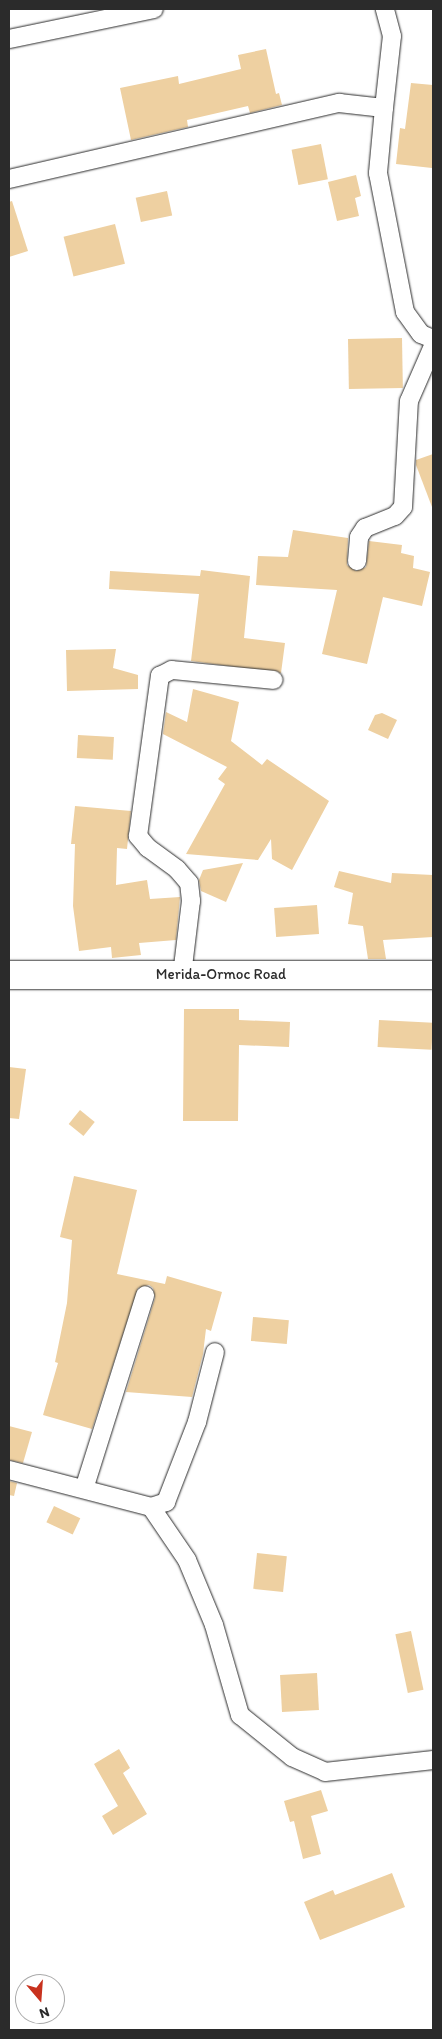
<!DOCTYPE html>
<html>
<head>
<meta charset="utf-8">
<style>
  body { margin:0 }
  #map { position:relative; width:442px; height:2039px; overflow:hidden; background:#fff; font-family:Itim,sans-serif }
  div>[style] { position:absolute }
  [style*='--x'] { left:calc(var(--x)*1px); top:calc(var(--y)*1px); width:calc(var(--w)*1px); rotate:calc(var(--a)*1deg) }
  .building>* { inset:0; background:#eed0a1; transform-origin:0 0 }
  .roads { filter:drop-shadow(0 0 1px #2b2b2b) drop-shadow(0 0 1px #2b2b2b) }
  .minor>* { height:18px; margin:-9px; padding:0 9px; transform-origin:9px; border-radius:9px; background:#fff }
  .trunk>* { height:28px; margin:-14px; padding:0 14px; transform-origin:14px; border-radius:14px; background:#fff }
  span { translate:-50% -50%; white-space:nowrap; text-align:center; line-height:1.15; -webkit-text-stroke:4.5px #fff; paint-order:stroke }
  .street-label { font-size:15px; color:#2b2b2b }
  .frame { position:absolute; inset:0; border:10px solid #2b2b2b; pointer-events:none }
  .north { position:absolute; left:15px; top:1974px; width:50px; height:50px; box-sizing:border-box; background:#fff; border:1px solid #aaa; border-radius:50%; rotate:162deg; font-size:14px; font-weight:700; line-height:20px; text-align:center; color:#2b2b2b }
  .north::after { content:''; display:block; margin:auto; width:18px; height:22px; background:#c8321e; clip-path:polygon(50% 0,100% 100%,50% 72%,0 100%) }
</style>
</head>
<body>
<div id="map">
  <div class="building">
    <i style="clip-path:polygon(266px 49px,276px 94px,279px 93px,282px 105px,250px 113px,248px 106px,187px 120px,188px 127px,131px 140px,120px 88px,178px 76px,179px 84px,241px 69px,238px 55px)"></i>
    <i style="clip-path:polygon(411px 83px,433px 85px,432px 168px,396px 164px,400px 128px,405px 129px)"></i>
    <i style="left:321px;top:144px;width:36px;height:30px;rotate:79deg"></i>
    <i style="clip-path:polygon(356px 175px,361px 196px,355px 198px,359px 216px,337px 221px,328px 182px)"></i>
    <i style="left:167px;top:191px;width:25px;height:32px;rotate:78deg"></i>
    <i style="clip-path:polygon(12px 201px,28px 251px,9px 257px,9px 202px)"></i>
    <i style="left:115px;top:224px;width:41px;height:53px;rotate:76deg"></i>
    <i style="left:402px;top:338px;width:50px;height:54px;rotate:89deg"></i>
    <i style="clip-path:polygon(433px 454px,433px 506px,432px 507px,416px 465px,416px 460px)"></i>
    <i style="clip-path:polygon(293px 530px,348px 538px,347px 565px,356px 571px,366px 567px,369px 541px,402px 545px,401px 553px,414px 556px,413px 568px,430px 572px,422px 606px,383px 597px,367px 664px,322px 654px,337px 590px,256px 585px,258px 556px,288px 557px)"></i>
    <i style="clip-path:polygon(201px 570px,250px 576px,244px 638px,285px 643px,281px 673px,191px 661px,199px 594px,109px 589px,110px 571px,200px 576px)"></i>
    <i style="clip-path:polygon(116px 649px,113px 668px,138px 675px,138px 689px,67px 691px,66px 650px)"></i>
    <i style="clip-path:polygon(193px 689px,239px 702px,231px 741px,262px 765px,267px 759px,329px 801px,292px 870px,272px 859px,271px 839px,258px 860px,186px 854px,225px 784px,218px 779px,227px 767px,163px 734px,166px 712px,187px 722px)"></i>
    <i style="clip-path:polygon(382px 713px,397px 720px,388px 739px,368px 730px,375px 715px)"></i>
    <i style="left:78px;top:735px;width:36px;height:23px;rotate:3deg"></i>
    <i style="clip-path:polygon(75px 806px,131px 811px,127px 849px,117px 848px,116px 885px,147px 880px,150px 899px,180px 897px,176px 940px,139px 943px,141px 955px,112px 958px,111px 947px,79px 951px,73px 906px,75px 844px,71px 844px)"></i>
    <i style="clip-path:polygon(243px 863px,226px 902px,201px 891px,199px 880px,203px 870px)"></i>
    <i style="clip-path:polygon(339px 871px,391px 883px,392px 873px,433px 875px,433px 937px,383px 940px,386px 959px,368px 959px,363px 926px,348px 924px,353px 893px,334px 887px)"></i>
    <i style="left:317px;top:905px;width:29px;height:43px;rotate:86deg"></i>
    <i style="clip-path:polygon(184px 1009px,239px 1009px,239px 1020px,290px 1022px,289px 1047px,239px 1045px,238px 1121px,183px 1121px)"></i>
    <i style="left:379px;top:1020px;width:54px;height:27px;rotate:3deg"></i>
    <i style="clip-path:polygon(9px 1067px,26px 1069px,19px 1119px,9px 1118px)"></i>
    <i style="left:80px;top:1110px;width:19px;height:18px;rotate:39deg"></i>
    <i style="clip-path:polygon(74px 1176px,137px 1190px,117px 1274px,165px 1284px,167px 1276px,222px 1292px,211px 1331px,206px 1329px,203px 1354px,192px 1397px,126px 1392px,155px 1298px,153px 1288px,149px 1285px,138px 1288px,92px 1429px,43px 1415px,58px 1363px,55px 1362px,67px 1303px,72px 1240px,60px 1237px)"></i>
    <i style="left:253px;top:1317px;width:36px;height:24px;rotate:5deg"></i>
    <i style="clip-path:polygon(9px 1426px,32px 1432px,23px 1463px,9px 1460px)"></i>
    <i style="clip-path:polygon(9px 1481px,17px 1483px,14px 1496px,9px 1495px)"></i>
    <i style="left:54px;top:1506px;width:29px;height:18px;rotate:25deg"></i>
    <i style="left:257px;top:1553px;width:30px;height:36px;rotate:6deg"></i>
    <i style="left:411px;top:1631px;width:60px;height:16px;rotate:78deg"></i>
    <i style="left:317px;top:1673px;width:37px;height:37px;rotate:87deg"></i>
    <i style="clip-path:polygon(119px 1749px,130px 1768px,123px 1773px,147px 1814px,113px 1835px,102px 1816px,118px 1806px,94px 1764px)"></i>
    <i style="clip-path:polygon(321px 1790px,328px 1811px,311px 1816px,321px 1854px,303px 1859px,294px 1821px,290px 1822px,284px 1801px)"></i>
    <i style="clip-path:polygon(392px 1873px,405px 1907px,320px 1940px,304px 1902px,333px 1890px,335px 1895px)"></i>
  </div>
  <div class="roads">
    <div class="minor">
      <i style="--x:9;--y:39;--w:148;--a:-11.7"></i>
      <i style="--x:384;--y:108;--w:72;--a:-83.7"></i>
      <i style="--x:392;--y:36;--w:28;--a:-105"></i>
      <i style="--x:9;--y:179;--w:339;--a:-13"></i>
      <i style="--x:339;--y:103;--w:45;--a:6.3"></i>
      <i style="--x:384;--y:108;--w:65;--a:95.3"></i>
      <i style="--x:378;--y:173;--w:142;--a:79"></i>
      <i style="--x:405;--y:312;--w:27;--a:54"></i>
      <i style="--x:421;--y:334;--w:13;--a:23"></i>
      <i style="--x:357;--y:561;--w:24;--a:-85"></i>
      <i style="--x:359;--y:537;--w:11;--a:-56"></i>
      <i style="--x:365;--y:528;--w:32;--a:-22"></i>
      <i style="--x:395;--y:516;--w:12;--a:-48"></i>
      <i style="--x:403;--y:507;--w:106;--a:-86.8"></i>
      <i style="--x:409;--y:401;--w:60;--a:-66.4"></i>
      <i style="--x:182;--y:975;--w:75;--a:-83.1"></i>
      <i style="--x:191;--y:901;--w:18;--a:-96"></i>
      <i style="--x:189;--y:883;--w:18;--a:-131"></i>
      <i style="--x:177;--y:869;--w:36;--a:-144"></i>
      <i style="--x:148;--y:848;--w:16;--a:-130"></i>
      <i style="--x:138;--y:836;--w:162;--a:-82.2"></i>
      <i style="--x:160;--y:676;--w:13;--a:-27"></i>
      <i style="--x:172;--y:670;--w:102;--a:5.6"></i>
      <i style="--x:9;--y:1470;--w:147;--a:14.6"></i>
      <i style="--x:151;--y:1507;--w:16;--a:-18"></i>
      <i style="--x:166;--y:1502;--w:86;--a:-68.8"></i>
      <i style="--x:197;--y:1422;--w:72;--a:-75.6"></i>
      <i style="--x:84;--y:1489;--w:203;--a:-72.5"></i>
      <i style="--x:151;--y:1507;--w:64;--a:55.8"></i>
      <i style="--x:187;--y:1560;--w:70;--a:67.4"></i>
      <i style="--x:214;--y:1625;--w:94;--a:73.9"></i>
      <i style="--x:240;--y:1715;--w:67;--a:38.9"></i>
      <i style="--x:292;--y:1757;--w:36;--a:24"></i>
      <i style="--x:325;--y:1772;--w:109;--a:-6.3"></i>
    </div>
    <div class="trunk">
      <i style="--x:9;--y:975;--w:424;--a:0"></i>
    </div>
  </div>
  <div class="street-label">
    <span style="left:221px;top:975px">Merida-Ormoc Road</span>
  </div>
  <div class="frame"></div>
  <div class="north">N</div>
</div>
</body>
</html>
